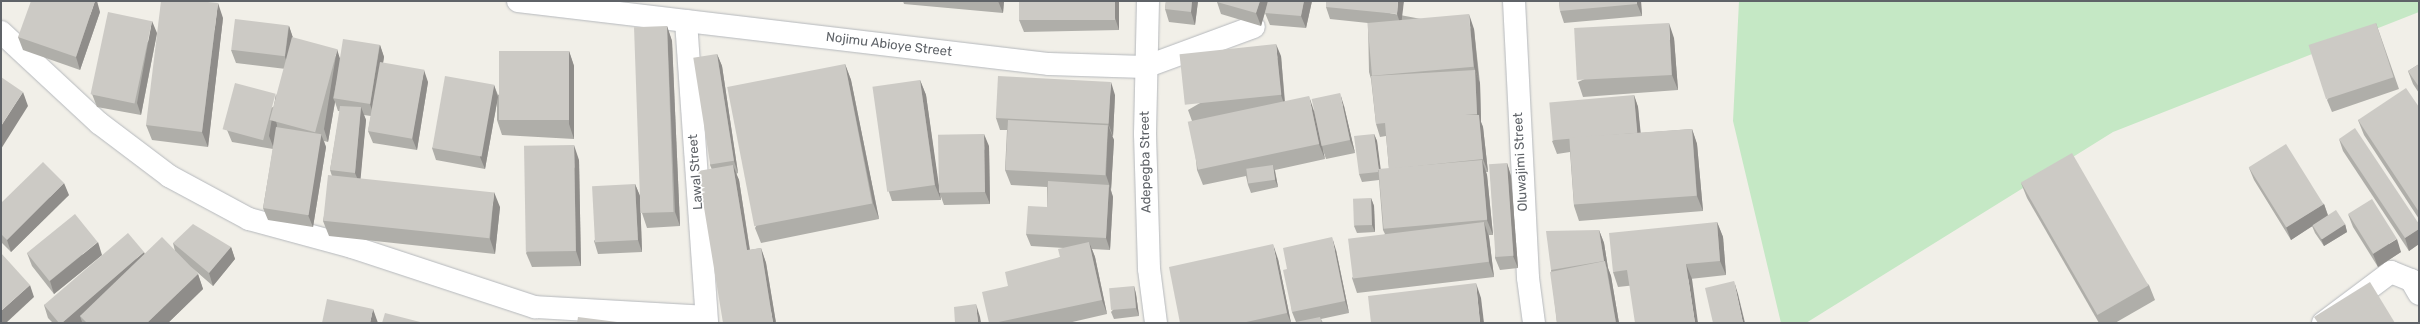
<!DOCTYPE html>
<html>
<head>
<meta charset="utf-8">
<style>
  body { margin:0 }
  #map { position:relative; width:2420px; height:324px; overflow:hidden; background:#f1efe8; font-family:Rubik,sans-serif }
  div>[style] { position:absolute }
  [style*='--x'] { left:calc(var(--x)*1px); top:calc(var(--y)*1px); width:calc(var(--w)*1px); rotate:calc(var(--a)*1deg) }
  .green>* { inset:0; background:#c5e8c5 }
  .roads { filter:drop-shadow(0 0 1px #b5b8bc) drop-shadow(0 0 1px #b5b8bc) }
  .minor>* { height:22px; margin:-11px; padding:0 11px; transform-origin:11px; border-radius:11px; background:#fff }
  .wall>* { inset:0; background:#afaea9 }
  .shaded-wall>* { inset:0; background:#8f8d8a }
  .building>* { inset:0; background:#cccac5; transform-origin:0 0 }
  span { translate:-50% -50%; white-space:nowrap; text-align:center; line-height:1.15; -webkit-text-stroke:3.5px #fff; paint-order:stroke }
  .street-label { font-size:13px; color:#5f6368 }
  .frame { position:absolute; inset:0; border:2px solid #5f6368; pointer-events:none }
</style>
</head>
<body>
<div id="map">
  <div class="green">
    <i style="clip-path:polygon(1739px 1px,2419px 1px,2419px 12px,2113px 132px,1806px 323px,1781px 323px,1733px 121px)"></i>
  </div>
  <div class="roads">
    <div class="minor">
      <i style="--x:518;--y:1;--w:535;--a:6.77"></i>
      <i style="--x:1049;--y:64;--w:96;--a:1.8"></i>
      <i style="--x:1145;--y:67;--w:116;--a:-20.2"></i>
      <i style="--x:1148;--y:1;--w:133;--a:91.3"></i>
      <i style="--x:1145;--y:134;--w:135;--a:88.3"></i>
      <i style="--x:1149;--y:269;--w:54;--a:82.6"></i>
      <i style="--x:1514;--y:1;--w:277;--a:87.1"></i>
      <i style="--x:1528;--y:278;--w:45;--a:82.4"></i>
      <i style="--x:686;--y:21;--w:303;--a:86"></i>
      <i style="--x:1;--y:32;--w:134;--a:42.9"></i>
      <i style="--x:99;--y:123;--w:88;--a:37.1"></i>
      <i style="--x:169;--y:176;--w:91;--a:28.3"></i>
      <i style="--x:249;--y:219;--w:107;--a:15.2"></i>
      <i style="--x:352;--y:247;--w:193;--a:18.2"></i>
      <i style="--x:535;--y:307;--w:171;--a:3.3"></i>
      <i style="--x:2323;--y:323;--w:85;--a:-36.9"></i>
      <i style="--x:2391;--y:272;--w:22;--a:22"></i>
      <i style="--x:2411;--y:280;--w:16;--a:60"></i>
    </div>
  </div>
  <div class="wall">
    <i style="clip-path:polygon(903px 1px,1004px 1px,1003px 13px,904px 4px)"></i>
    <i style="clip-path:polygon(1119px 1px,1119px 30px,1024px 32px,1019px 20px)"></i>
    <i style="clip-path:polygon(1166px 1px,1198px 1px,1195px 25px,1169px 22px,1165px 9px)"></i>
    <i style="clip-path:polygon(1312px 1px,1306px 28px,1270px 25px,1265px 13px,1267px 6px,1261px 26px,1221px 14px,1217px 2px)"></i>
    <i style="clip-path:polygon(1326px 1px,1474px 29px,1480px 83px,1481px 122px,1483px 127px,1488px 172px,1486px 172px,1487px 175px,1493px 235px,1489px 235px,1489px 237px,1494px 277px,1357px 293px,1352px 278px,1385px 234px,1383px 230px,1379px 180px,1362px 182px,1359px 174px,1374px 134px,1377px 141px,1380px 170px,1389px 169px,1386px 136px,1380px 137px,1376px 124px,1371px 79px,1369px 72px,1368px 23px,1330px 19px,1326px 7px)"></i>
    <i style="clip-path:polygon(1559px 1px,1641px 1px,1642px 16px,1564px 23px,1560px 11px)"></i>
    <i style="clip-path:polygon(100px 12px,80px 70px,23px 50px,18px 37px)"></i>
    <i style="clip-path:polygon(223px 18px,208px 147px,152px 140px,146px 125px)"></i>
    <i style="clip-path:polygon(2376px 23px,2399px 89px,2332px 112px,2327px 100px)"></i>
    <i style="clip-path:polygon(289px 26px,293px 38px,340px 58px,380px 45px,384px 57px,383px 63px,428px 82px,417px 150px,373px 143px,368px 131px,371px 116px,364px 115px,366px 120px,360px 179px,500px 207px,495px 254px,329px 236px,323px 221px,332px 176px,330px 170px,340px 111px,338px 111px,335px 102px,328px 142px,324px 141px,326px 147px,313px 227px,268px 220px,263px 208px,273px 149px,232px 142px,227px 130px,279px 104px,286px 69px,236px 63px,231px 50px)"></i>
    <i style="clip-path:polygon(667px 26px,672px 41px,680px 226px,647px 228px,642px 213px)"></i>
    <i style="clip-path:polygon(157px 33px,141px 115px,97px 107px,92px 94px)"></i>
    <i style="clip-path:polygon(1674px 38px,1678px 90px,1583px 97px,1578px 82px)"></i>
    <i style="clip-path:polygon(569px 51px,574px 66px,574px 139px,502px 135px,497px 120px,497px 102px,485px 169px,436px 160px,432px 148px,494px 85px,498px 95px)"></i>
    <i style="clip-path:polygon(717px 54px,722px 66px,738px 173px,736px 174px,739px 180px,750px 250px,761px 248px,766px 263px,776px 323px,710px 165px)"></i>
    <i style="clip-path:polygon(1281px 56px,1285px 101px,1314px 111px,1344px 106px,1355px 153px,1326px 159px,1322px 147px,1316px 120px,1325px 159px,1275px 170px,1278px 187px,1251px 193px,1248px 185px,1246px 176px,1203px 185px,1197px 170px,1192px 121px,1188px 110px)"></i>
    <i style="clip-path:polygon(845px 64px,851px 80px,879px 219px,761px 243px,755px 228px)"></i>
    <i style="clip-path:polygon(2419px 64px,2419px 93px,2413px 84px,2408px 71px)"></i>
    <i style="clip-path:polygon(920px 80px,926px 95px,939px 190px,989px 146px,990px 204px,944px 205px,940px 194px,941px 200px,892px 201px,887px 186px)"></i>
    <i style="clip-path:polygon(1115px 95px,1113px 136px,1112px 136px,1114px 140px,1111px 190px,1113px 197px,1110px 250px,1092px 249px,1095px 257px,1107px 314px,1068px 323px,989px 323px,1008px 286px,1060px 257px,1064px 248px,1031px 246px,1026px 234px,1047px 207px,1047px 187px,1011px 185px,1005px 170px,1007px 130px,1000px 130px,996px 118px)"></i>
    <i style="clip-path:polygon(1634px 95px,1638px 107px,1640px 133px,1692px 129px,1697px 144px,1703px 211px,1579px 221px,1574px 206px,1570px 152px,1557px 154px,1552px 141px)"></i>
    <i style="clip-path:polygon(2419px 107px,2419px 219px,2364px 135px,2358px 120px)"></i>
    <i style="clip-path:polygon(2339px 139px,2419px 224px,2419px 244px,2409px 251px,2343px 151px)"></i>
    <i style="clip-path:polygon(579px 160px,581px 266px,532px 267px,526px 253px)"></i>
    <i style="clip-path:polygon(1507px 163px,1511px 176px,1518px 268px,1500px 270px,1495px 258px)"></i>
    <i style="clip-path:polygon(2249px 168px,2324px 204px,2328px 215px,2345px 224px,2347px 232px,2324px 246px,2315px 233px,2312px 226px,2291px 240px,2254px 180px)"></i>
    <i style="clip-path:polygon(2021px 183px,2149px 285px,2155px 300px,2115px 323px,2099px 323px,2027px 198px)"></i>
    <i style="clip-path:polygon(635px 184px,640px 196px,642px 252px,598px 254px,594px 241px)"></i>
    <i style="clip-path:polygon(69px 195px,11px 252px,1px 242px,1px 203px)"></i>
    <i style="clip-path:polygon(1371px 198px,1374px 206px,1375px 232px,1357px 233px,1354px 226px)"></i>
    <i style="clip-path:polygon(2348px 214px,2401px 252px,2378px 267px,2353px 227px)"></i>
    <i style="clip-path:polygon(1717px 222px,1723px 237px,1726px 275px,1618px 287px,1613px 272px)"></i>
    <i style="clip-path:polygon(1599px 230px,1604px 243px,1608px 268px,1611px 276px,1619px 323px,1557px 323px,1551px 270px)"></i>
    <i style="clip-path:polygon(173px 243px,231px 247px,235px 259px,213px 286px,190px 266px,198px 274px,203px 289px,168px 323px,83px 323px,82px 322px,81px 323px,53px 323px,48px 318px,44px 305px,145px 254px,175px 251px)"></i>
    <i style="clip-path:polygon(1336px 250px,1349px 313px,1321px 319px,1323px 323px,1180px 323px,1278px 259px,1291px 323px,1296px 322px,1292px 312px,1287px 269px)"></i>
    <i style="clip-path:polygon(27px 253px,102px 255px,54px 294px,32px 266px)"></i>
    <i style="clip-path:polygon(1134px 286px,1136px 294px,1139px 316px,1114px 319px,1111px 312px)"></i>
  </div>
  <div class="shaded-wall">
    <i style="clip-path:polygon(95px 1px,97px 1px,100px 12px,80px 70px,76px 57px)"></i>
    <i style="clip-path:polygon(998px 1px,1004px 1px,1003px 13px)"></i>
    <i style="clip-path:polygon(1115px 1px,1119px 1px,1119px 30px,1115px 18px)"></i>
    <i style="clip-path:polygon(1192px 1px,1198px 1px,1195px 25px,1191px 12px)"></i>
    <i style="clip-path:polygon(1260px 1px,1268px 1px,1261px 26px,1256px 13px)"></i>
    <i style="clip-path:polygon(1304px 1px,1312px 1px,1306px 28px,1301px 16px)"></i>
    <i style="clip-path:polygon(1398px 1px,1404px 1px,1401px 26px,1397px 14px)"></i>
    <i style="clip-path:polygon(1637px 1px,1641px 1px,1642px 16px,1637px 4px)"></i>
    <i style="clip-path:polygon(218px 3px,223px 18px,208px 147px,202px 132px)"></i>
    <i style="clip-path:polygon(1469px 14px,1474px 29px,1479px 81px,1474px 67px)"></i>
    <i style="clip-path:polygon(152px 21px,157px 33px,141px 115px,137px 103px)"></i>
    <i style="clip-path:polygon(1669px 23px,1674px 38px,1678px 90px,1672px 75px)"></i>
    <i style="clip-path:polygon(289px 26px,293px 38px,289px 69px,285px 57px)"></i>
    <i style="clip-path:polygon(667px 26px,672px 41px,680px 226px,675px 212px)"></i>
    <i style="clip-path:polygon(1276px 44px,1281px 56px,1285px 107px,1281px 95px)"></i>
    <i style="clip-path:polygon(380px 45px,384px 57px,374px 117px,370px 104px)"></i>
    <i style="clip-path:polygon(337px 49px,341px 62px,333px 98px,335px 102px,328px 142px,324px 129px)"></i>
    <i style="clip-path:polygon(569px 51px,574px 66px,574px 139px,569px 124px)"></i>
    <i style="clip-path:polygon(717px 54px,722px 66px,738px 173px,734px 161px)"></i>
    <i style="clip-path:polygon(845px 64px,851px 80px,879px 219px,873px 203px)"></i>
    <i style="clip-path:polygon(424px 70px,428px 82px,417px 150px,412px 138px)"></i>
    <i style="clip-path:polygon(1475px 70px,1480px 83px,1481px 122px,1483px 127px,1488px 172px,1483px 159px,1479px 119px,1477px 114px)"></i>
    <i style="clip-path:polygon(920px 80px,926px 95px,941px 200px,935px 185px)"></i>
    <i style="clip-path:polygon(1111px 82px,1115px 95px,1113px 136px,1108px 123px)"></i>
    <i style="clip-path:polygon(494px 85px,498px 97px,485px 169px,480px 157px)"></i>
    <i style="clip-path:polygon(23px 92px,28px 106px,1px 149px,1px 126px)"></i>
    <i style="clip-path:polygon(1340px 93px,1344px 106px,1355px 153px,1350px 140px)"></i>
    <i style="clip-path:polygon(276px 94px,280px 106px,276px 121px,277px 125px,274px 149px,269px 136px)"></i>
    <i style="clip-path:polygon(1634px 95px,1638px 107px,1642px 145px,1637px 133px)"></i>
    <i style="clip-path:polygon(1309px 96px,1314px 111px,1325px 159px,1319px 144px)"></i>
    <i style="clip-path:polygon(361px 107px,366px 120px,360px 185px,355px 173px)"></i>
    <i style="clip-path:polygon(1108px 125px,1114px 140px,1111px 190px,1106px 175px)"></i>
    <i style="clip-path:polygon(1692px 129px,1697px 144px,1703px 211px,1697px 196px)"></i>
    <i style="clip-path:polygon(321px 134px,326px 147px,313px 227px,308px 215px)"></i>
    <i style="clip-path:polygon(984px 134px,989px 146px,990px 204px,985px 192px)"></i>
    <i style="clip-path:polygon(1374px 134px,1377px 141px,1382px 179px,1379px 172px)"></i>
    <i style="clip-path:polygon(574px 145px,579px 160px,581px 266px,576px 251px)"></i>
    <i style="clip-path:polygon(1482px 160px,1487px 175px,1493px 235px,1487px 220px)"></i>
    <i style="clip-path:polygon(1507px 163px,1511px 176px,1518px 268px,1513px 256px)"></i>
    <i style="clip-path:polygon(733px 165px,739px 180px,752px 265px,747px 250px)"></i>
    <i style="clip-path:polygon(1273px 165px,1275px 172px,1278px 187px,1275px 180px)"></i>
    <i style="clip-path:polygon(64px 183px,69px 195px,11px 252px,7px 240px)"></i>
    <i style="clip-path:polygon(635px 184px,640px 196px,642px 252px,638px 240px)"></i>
    <i style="clip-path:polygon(1109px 185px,1113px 197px,1110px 250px,1106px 238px)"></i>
    <i style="clip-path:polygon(494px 192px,500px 207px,495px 254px,490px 239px)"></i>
    <i style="clip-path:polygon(1371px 198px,1374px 206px,1375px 232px,1372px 225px)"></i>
    <i style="clip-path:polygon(2324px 204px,2328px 216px,2291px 240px,2286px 227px)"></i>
    <i style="clip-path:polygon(1484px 222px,1489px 237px,1494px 277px,1489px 262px)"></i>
    <i style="clip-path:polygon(1717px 222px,1723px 237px,1726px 275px,1720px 261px)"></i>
    <i style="clip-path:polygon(2345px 224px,2347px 232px,2324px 246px,2321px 239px)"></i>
    <i style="clip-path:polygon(2419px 229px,2419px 244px,2409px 251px,2405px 238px)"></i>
    <i style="clip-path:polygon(1599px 230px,1604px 243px,1608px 268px,1611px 276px,1619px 323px,1616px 323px,1607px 268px,1604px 261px)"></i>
    <i style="clip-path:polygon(1332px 237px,1336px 250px,1349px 313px,1345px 301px)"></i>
    <i style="clip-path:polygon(2397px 239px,2401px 252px,2378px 267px,2373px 254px)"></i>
    <i style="clip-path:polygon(98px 242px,102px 255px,54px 294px,50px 281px)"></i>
    <i style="clip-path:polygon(1089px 242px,1095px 257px,1107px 314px,1102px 300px)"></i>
    <i style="clip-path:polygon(1273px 244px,1278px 259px,1291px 323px,1287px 313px)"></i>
    <i style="clip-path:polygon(231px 247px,235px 259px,213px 286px,209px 273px)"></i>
    <i style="clip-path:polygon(761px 248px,766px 263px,776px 323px,773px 323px)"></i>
    <i style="clip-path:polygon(144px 252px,149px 264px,80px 316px,82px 322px,81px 323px,62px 323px)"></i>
    <i style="clip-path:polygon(1686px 264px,1692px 279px,1698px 323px,1695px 323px)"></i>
    <i style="clip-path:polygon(198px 274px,203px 289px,168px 323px,147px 323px)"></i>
    <i style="clip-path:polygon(1734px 281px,1738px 294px,1745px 323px,1743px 323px)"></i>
    <i style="clip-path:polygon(1476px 283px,1481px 298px,1484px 323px,1480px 323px)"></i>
    <i style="clip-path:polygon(30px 285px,34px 297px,6px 323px,2px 323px,1px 320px,1px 311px)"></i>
    <i style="clip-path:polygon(1134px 286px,1136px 294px,1139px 316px,1136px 308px)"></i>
    <i style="clip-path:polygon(976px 304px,980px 317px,981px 323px,978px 323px)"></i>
    <i style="clip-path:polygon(373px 309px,378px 323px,370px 323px)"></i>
  </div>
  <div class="building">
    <i style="clip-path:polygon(31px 1px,95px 1px,76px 57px,18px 37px)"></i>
    <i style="clip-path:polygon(161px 1px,198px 1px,218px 3px,202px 132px,146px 125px)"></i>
    <i style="left:1019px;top:1px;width:96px;height:19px"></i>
    <i style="clip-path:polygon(1166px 1px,1192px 1px,1191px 12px,1165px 9px)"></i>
    <i style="clip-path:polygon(1217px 1px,1260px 1px,1256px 13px,1217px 2px)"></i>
    <i style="clip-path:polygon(1268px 1px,1304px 1px,1301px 16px,1265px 13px)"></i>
    <i style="clip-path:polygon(1326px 1px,1398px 1px,1397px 14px,1326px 7px)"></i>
    <i style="clip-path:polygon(1559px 1px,1637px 1px,1637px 4px,1560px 11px)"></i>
    <i style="left:108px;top:12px;width:45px;height:84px;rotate:12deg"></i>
    <i style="left:1469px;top:14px;width:53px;height:102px;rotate:85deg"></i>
    <i style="left:235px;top:19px;width:54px;height:31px;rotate:7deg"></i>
    <i style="left:1669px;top:23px;width:52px;height:95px;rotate:87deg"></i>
    <i style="left:2376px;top:23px;width:57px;height:71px;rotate:72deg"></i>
    <i style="left:667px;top:26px;width:186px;height:33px;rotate:88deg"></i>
    <i style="left:292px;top:37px;width:47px;height:86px;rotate:15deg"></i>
    <i style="left:343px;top:39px;width:37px;height:60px;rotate:9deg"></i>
    <i style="left:1276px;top:44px;width:51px;height:97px;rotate:84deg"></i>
    <i style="left:499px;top:51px;width:70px;height:69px"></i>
    <i style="left:717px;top:54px;width:108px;height:24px;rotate:81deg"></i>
    <i style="left:380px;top:62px;width:45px;height:70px;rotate:10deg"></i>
    <i style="left:845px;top:64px;width:142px;height:120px;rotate:79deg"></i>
    <i style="clip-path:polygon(2419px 64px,2419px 87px,2408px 71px)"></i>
    <i style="clip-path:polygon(1475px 70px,1477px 114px,1465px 115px,1479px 115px,1483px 159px,1389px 169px,1385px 123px,1376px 124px,1371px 76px)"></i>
    <i style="left:445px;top:76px;width:50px;height:73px;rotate:10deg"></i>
    <i style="left:998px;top:76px;width:113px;height:42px;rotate:3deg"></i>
    <i style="clip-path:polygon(1px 77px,23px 92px,1px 126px)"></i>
    <i style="left:920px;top:80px;width:106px;height:48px;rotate:82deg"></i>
    <i style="left:235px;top:83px;width:42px;height:48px;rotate:15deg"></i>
    <i style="clip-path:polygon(2406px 88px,2419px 107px,2419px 212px,2358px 120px)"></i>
    <i style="left:1340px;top:93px;width:48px;height:29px;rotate:78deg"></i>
    <i style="left:1634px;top:95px;width:38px;height:85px;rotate:85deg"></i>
    <i style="left:1309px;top:96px;width:49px;height:124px;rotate:78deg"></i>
    <i style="clip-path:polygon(340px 106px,361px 107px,355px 173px,330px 170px)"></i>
    <i style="left:1008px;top:120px;width:100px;height:50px;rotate:3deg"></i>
    <i style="left:276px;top:127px;width:46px;height:82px;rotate:9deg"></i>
    <i style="clip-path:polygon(2355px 128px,2419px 224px,2419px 229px,2405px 238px,2339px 139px)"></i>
    <i style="left:1692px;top:129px;width:67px;height:123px;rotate:86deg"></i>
    <i style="left:984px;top:134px;width:58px;height:46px;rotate:89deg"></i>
    <i style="clip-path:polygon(1374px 134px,1379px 170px,1378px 170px,1378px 172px,1359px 174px,1354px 136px)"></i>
    <i style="left:2286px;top:144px;width:71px;height:44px;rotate:58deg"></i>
    <i style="left:574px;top:145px;width:106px;height:50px;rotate:89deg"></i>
    <i style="left:2072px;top:153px;width:153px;height:59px;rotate:60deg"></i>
    <i style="left:1482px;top:160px;width:60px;height:104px;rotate:85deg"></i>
    <i style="clip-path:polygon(43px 162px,64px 183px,7px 240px,1px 234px,1px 203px)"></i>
    <i style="left:1507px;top:163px;width:93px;height:18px;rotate:86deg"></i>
    <i style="clip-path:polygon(733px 165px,747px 250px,761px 248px,773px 323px,723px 323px,698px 171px)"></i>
    <i style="left:1273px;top:165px;width:15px;height:27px;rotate:82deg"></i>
    <i style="left:328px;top:175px;width:167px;height:46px;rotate:6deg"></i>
    <i style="clip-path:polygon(1048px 181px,1109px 185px,1106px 238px,1026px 234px,1028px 206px,1047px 207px)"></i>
    <i style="left:635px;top:184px;width:56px;height:43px;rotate:87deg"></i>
    <i style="left:1371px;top:198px;width:27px;height:18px;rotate:88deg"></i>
    <i style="left:2372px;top:199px;width:47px;height:28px;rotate:58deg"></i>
    <i style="left:2336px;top:210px;width:17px;height:28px;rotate:57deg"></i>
    <i style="left:75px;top:214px;width:36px;height:62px;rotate:51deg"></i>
    <i style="left:1484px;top:222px;width:40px;height:137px;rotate:83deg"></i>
    <i style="clip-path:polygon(1717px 222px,1720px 261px,1686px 264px,1695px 323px,1635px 323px,1627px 270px,1613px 272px,1609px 233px)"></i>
    <i style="clip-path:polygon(193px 224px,231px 247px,209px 273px,173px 243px)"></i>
    <i style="clip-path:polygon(1599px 230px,1604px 261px,1551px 270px,1546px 231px)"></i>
    <i style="clip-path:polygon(128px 233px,144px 252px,62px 323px,59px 323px,44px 305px)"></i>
    <i style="clip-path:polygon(162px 237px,198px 274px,147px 323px,87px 323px,80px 316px)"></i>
    <i style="clip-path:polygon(1332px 237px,1345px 301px,1292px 312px,1283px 270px,1287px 269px,1283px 248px)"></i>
    <i style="clip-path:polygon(1089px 242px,1102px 300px,994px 323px,989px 323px,982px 292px,1008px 286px,1005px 272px,1060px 257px,1058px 249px)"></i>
    <i style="clip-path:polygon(1273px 244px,1287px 313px,1242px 323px,1180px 323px,1169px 267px)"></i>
    <i style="clip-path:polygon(1px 253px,30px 285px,1px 311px)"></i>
    <i style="clip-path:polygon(1605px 261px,1616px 323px,1557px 323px,1550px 272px)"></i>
    <i style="clip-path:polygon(1734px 281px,1743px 323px,1713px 323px,1705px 288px)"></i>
    <i style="clip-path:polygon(2370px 282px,2395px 323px,2318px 323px,2314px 317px)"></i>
    <i style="clip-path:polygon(1476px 283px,1480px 323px,1371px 323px,1368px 296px)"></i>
    <i style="left:1134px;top:286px;width:22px;height:25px;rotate:85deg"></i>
    <i style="clip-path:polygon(327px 299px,373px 309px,370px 323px,322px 323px)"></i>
    <i style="clip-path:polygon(976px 304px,978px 323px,955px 323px,954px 307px)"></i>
    <i style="clip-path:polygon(385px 313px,424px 323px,382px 323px)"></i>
    <i style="clip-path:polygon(578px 317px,625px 323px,577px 323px)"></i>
    <i style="clip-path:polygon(1320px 317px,1322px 323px,1291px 323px)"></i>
  </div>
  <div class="street-label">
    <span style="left:889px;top:45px;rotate:7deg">Nojimu Abioye Street</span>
    <span style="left:1146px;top:162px;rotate:-91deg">Adepegba Street</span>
    <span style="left:1521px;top:162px;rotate:-93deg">Oluwajimi Street</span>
    <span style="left:696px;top:172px;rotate:-94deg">Lawal Street</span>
  </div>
  <div class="frame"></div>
</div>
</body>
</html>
